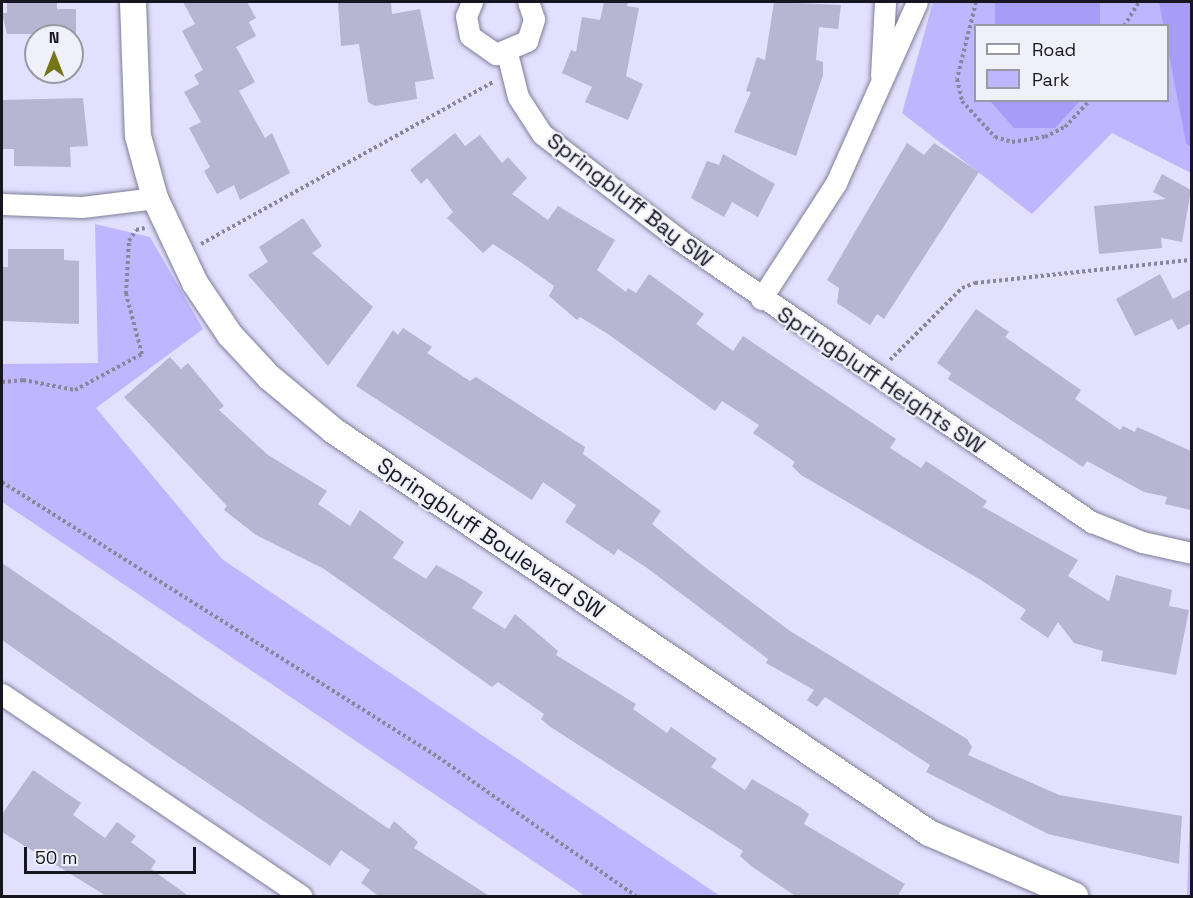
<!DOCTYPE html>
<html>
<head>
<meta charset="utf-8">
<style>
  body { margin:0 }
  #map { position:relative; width:1193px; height:898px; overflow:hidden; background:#e2e0fd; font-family:"Space Grotesk",sans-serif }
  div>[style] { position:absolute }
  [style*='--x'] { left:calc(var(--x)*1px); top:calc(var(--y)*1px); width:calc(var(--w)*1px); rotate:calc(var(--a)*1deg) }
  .green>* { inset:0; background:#beb7ff }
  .forest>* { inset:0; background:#a79df6; transform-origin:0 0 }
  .building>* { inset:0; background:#b7b5d1 }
  .path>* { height:4px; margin-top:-2px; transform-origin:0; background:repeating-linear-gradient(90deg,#88869b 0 3px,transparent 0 6px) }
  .roads { filter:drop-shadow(0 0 2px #7f7e98) drop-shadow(0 0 2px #7f7e98) }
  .minor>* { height:21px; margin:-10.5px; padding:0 10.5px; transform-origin:10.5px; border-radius:10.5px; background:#fff }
  .tertiary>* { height:26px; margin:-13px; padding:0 13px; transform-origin:13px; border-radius:13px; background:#fff }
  span { translate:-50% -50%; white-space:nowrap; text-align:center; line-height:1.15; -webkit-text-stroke:4.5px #f0f0fb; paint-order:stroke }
  .street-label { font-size:22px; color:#171620 }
  .frame { position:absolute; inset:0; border:3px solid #171620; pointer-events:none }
  .legend { position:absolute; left:974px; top:24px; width:195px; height:78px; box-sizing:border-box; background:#f0f0fb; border:2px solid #9999a3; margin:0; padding:8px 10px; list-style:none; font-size:18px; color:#171620 }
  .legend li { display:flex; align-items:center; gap:12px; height:30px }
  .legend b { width:30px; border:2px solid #9999a3 }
  .north { position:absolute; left:24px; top:24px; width:60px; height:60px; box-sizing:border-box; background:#f0f0fb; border:2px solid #9999a3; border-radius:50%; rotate:0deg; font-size:16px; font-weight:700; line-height:24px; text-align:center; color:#171620 }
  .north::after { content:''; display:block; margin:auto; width:21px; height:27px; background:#767418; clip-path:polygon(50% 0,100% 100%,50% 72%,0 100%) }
  .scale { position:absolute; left:24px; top:847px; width:172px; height:27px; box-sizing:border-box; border:3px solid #171620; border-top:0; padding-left:8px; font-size:18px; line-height:21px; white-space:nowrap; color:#171620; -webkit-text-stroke:4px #f0f0fb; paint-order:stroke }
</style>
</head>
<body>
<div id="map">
  <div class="green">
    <i style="clip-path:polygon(evenodd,933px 2px,1191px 2px,1191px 173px,1112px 133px,1032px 214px,902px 113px,933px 2px,976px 26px,1168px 26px,1168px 100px,976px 100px,976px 26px)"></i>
    <i style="clip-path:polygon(95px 224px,150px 237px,203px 329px,96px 408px,222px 559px,720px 896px,585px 896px,2px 502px,2px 364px,98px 363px)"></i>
    <i style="clip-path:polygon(1191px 775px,1192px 896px,1187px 896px)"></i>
  </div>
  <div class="forest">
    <i style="left:995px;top:2px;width:105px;height:24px"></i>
    <i style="clip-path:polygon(1159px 2px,1191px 2px,1191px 147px,1186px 143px)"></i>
    <i style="clip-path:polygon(990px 101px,1080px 101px,1055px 128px,1014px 128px)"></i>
  </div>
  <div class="building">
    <i style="clip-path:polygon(7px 2px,57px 2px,57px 9px,76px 9px,76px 34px,7px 34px,2px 13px,7px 13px)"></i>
    <i style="clip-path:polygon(183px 2px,247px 2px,256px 18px,249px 22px,256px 36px,236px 47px,255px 82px,239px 91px,265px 138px,272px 133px,290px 173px,240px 200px,234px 185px,217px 194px,204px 171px,210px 167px,189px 128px,201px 122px,184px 92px,199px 84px,194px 75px,203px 70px,182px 31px,195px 24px)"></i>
    <i style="clip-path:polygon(338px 2px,391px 2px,392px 14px,420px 9px,434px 79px,415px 82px,417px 99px,375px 106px,368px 102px,359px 44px,341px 46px)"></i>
    <i style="clip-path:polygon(604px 2px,628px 2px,627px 6px,639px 8px,626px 76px,643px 84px,628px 120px,585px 102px,592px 87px,562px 73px,571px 50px,576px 52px,582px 17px,600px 20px)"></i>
    <i style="clip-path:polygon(774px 2px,841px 5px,838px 29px,819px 27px,816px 60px,823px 62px,823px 75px,796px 156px,734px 132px,751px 92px,746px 91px,757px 57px,765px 60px)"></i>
    <i style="clip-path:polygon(83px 98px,88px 146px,70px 147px,71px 167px,14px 166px,14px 149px,2px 149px,2px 100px)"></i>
    <i style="clip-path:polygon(455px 133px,465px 146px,480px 135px,502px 163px,508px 157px,527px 178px,512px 194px,548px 220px,558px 206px,615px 240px,597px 270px,626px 292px,628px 288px,636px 293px,649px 274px,704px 314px,696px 324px,733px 351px,743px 336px,896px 439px,890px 448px,921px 468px,926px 461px,987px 501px,983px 507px,1078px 560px,1068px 576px,1109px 601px,1116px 575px,1172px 590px,1169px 606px,1189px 610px,1176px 675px,1101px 661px,1103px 651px,1074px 643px,1058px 622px,1048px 638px,1020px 619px,1026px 610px,981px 580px,801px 475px,792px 466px,795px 462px,753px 433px,759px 425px,722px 401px,715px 411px,608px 334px,580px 317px,577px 320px,549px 296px,554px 286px,522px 263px,493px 244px,483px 253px,447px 218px,453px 212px,427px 178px,421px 184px,410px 170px)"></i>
    <i style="clip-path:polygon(907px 143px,924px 155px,934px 143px,979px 172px,884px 319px,877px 314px,870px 325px,837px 303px,839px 288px,827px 280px)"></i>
    <i style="clip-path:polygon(723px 154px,775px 184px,758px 217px,732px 202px,724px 217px,691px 198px,707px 161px,719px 165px)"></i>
    <i style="clip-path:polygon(1162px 174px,1191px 190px,1182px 242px,1161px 238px,1162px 248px,1099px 254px,1094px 206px,1166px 199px,1153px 192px)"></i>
    <i style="clip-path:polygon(303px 218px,322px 246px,312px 253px,373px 307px,328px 366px,248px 275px,268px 262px,259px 247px)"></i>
    <i style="clip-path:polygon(8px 249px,64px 249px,64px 260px,79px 261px,79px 324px,2px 321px,2px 267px,8px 267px)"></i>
    <i style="clip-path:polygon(1160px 274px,1173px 299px,1191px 289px,1191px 323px,1178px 330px,1172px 319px,1135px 336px,1116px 299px)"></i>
    <i style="clip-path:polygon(976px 309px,1009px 332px,1005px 337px,1081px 390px,1075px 399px,1120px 430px,1123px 426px,1135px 432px,1137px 427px,1191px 451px,1191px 510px,1165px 504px,1167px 497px,1144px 492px,1087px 461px,1083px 467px,948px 379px,951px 373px,937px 363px)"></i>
    <i style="clip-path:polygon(403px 328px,432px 347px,427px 353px,470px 381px,476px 377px,585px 447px,583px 454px,661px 511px,652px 524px,706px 568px,790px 631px,967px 739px,972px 747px,968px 755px,1059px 795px,1182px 816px,1179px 864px,1048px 834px,926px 772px,930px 765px,825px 697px,817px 707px,807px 700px,814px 690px,766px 663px,768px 659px,647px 568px,618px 549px,614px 555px,565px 522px,576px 505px,543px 482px,532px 500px,356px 386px,393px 330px,398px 335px)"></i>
    <i style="clip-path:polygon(170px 357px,181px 369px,188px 363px,224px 406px,219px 410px,268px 455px,327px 491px,318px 504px,350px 526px,360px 510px,404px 542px,393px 558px,426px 579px,436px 565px,462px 579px,483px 592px,472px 608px,505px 629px,515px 614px,558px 651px,556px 655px,636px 704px,633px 709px,667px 733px,671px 727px,717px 759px,711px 767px,745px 790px,752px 779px,800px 807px,809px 814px,804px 824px,905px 884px,897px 897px,797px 897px,751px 866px,740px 856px,743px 851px,549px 726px,541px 719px,544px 714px,498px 682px,492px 687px,324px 569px,256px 535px,224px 510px,227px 506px,124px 397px)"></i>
    <i style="clip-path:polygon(2px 563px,389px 829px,394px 821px,418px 842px,414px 848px,491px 897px,380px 897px,361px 883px,370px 870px,341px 850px,330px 866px,156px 748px,2px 640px)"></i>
    <i style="clip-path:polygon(33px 770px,81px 803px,73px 815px,105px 838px,117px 822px,136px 836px,131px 842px,156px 861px,151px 869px,190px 897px,108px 897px,2px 832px,2px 814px)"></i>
  </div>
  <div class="path">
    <i style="--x:976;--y:2;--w:79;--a:103.9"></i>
    <i style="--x:957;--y:79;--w:23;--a:77"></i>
    <i style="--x:962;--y:101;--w:49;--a:47.5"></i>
    <i style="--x:995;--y:137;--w:18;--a:16"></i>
    <i style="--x:1012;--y:142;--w:33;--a:-9"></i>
    <i style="--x:1045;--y:137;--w:22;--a:-27"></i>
    <i style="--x:1065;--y:127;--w:37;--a:-47"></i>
    <i style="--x:1124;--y:26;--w:28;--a:-58"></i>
    <i style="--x:201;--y:244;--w:334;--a:-29"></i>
    <i style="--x:890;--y:360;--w:102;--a:-45"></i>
    <i style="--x:962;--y:288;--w:14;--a:-21"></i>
    <i style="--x:975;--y:283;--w:218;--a:-6.1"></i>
    <i style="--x:2;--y:382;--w:21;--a:-5"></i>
    <i style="--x:23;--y:380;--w:53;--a:10.9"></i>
    <i style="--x:75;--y:390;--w:76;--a:-28.2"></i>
    <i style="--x:142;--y:354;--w:62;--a:-104.9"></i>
    <i style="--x:126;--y:294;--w:53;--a:-86.8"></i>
    <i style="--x:129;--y:241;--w:13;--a:-58"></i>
    <i style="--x:136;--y:230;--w:9;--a:-13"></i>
    <i style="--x:2;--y:482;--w:515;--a:32.24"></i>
    <i style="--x:438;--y:757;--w:242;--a:35.1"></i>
  </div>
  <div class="roads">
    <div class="minor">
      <i style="--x:472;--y:2;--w:15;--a:113"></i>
      <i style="--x:466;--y:16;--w:20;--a:79"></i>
      <i style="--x:470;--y:36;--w:32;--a:35"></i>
      <i style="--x:496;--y:54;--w:34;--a:-23"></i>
      <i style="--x:527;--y:41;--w:23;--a:-72"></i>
      <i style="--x:534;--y:19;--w:18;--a:-109"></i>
      <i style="--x:507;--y:53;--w:45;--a:76"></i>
      <i style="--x:518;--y:97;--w:44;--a:57"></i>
      <i style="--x:542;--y:134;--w:175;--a:37.6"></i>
      <i style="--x:681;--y:241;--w:498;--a:34.4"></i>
      <i style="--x:1092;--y:522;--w:54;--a:21.8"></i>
      <i style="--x:1142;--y:542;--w:51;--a:12.4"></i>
      <i style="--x:881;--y:76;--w:74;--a:-86.9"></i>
      <i style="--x:2;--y:204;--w:80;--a:2.1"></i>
      <i style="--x:82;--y:207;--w:74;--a:-7"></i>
      <i style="--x:761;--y:299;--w:138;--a:-57.1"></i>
      <i style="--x:836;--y:183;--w:198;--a:-65.9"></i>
      <i style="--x:2;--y:694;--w:361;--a:34"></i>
    </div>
    <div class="tertiary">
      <i style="--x:133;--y:2;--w:134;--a:87.9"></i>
      <i style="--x:138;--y:136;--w:64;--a:74.7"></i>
      <i style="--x:155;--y:198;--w:94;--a:64.8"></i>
      <i style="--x:195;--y:283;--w:63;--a:56.1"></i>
      <i style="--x:230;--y:335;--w:57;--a:47.1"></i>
      <i style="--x:269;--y:377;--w:85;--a:39.7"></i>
      <i style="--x:334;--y:431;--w:718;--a:34.04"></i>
      <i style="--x:929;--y:833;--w:159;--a:23.3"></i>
    </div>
  </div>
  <div class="street-label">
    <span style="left:630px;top:200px;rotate:38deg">Springbluff Bay SW</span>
    <span style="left:881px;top:380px;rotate:34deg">Springbluff Heights SW</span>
    <span style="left:491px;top:538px;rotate:34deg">Springbluff Boulevard SW</span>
  </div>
  <div class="frame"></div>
  <ul class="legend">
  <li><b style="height:8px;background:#fff"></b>Road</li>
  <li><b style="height:16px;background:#beb7ff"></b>Park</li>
  </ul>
  <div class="north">N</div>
  <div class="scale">50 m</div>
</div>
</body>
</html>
